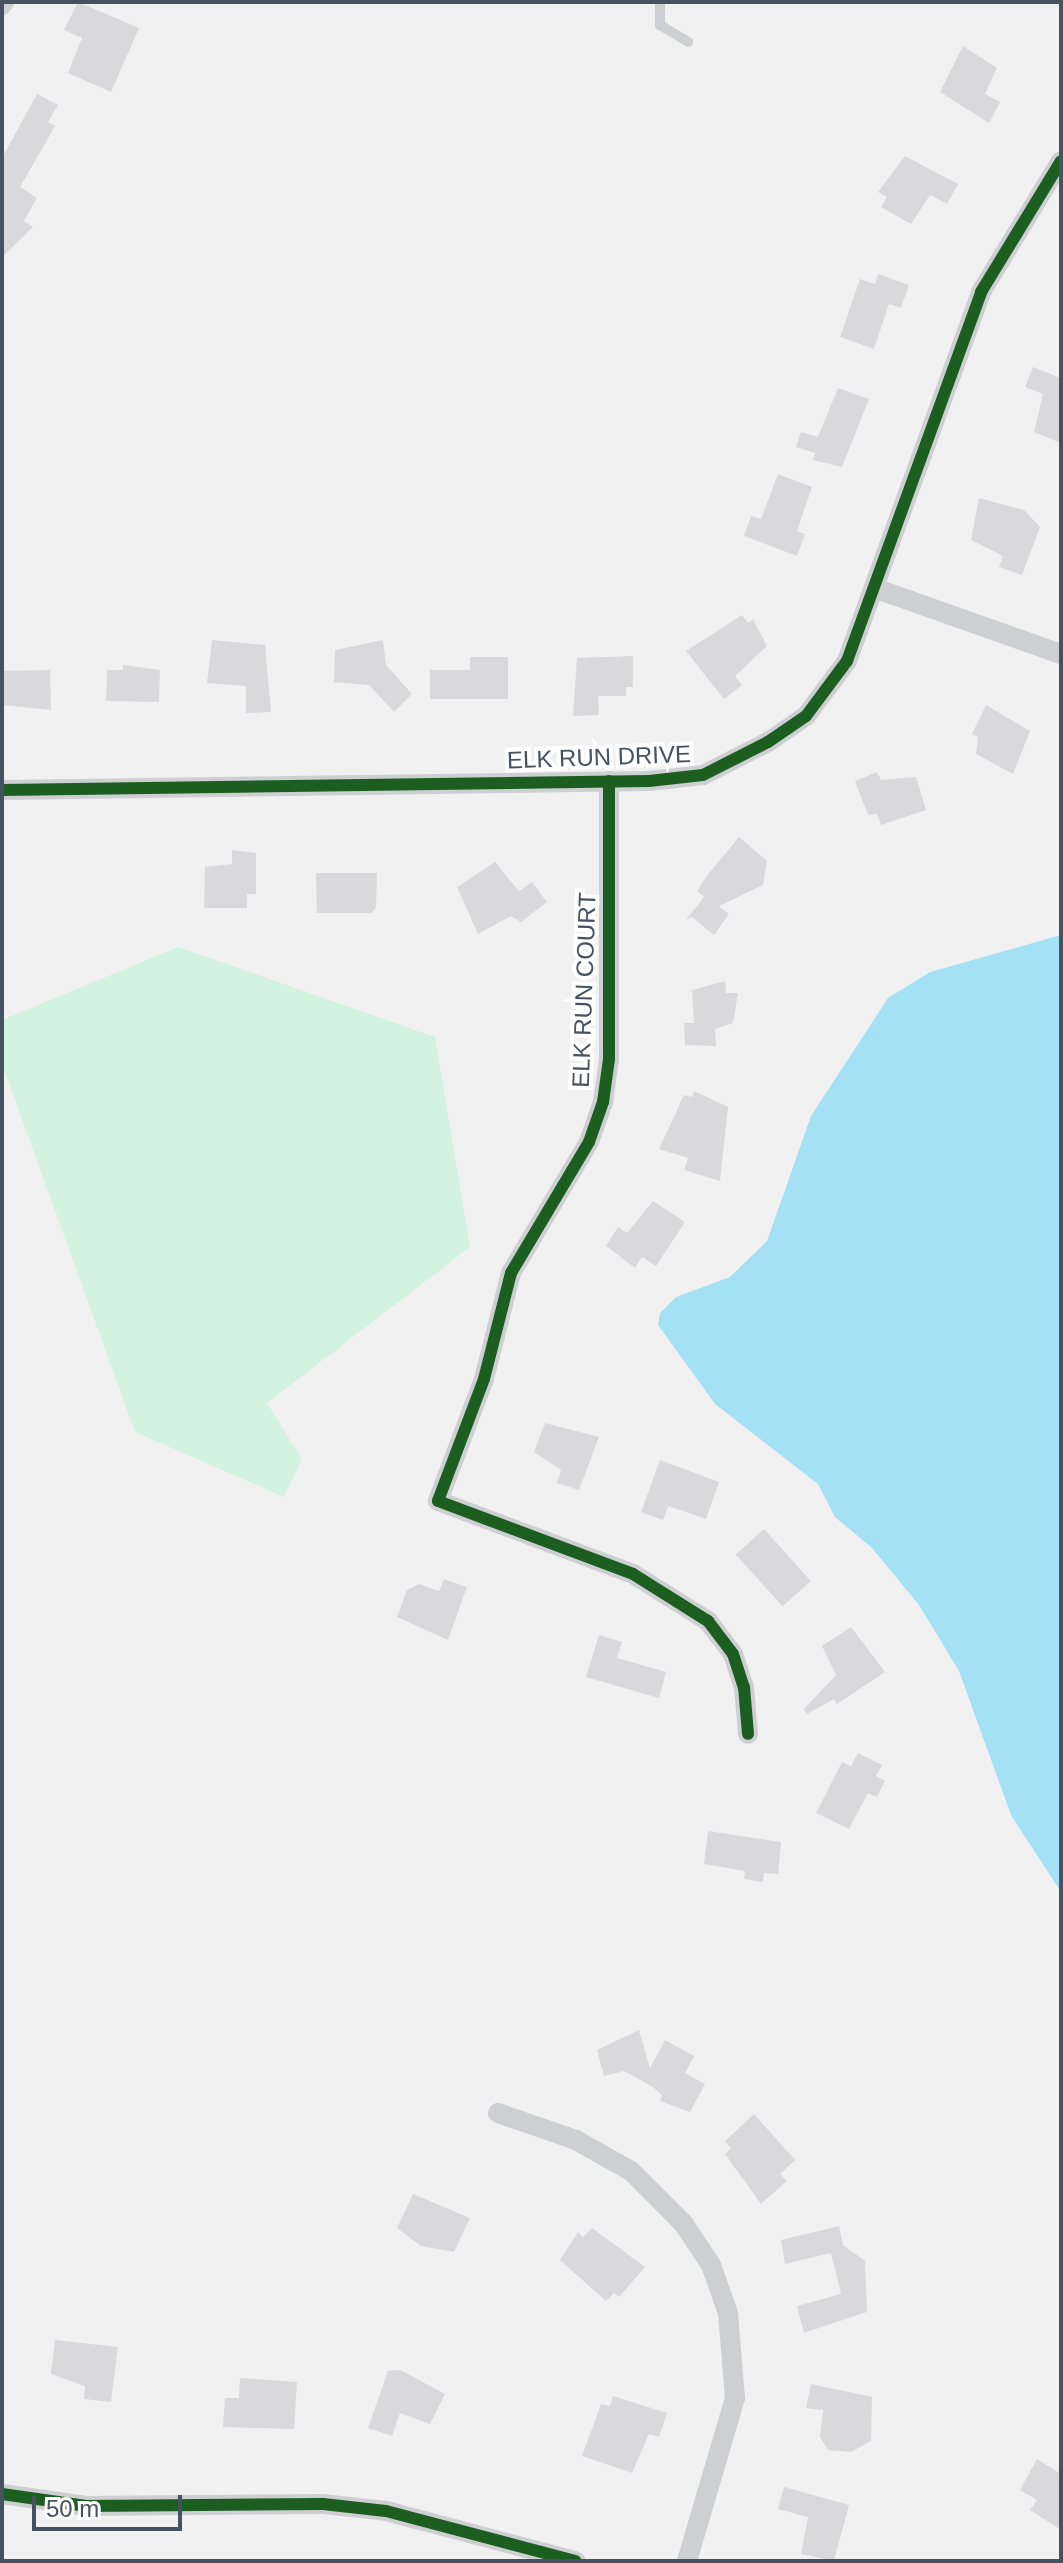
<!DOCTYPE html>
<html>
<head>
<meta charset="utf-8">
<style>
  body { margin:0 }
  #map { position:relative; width:1063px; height:2563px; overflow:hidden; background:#f2f1f1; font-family:Arial,sans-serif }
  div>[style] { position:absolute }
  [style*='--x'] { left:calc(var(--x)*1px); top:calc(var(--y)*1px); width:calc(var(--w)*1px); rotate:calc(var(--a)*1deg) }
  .green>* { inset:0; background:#d3f3e0 }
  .water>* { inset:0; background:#a4e1f5 }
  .building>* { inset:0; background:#d9d9db; transform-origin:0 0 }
  .service>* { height:10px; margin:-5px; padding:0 5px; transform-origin:5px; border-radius:5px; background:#cdcfd2 }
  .minor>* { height:20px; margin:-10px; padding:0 10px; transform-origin:10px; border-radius:10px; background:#cdcfd2 }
  .cycleway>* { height:12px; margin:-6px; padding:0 6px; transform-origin:6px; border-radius:6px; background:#1b5e20 }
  span { translate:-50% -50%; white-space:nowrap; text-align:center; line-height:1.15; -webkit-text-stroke:8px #fff; paint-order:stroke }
  .street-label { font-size:24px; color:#465260 }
  .frame { position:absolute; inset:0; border:4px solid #465260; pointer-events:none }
  .scale { position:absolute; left:32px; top:2495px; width:150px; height:36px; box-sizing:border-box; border:4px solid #465260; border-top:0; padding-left:10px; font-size:24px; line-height:28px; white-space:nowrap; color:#465260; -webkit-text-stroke:6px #fff; paint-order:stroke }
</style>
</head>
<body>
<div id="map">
  <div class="green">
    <i style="clip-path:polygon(178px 947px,435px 1037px,470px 1247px,267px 1403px,302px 1459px,284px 1497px,135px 1432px,2px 1064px,2px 1020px)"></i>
  </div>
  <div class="water">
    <i style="clip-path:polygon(1061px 935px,1061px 1892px,1011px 1815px,959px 1671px,919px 1605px,872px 1548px,835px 1517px,818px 1484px,715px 1404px,658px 1325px,660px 1313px,676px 1297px,730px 1277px,767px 1241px,811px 1116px,888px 998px,930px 972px)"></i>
  </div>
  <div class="building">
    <i style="clip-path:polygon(78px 2px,139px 28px,111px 92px,68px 73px,82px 38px,64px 30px)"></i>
    <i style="clip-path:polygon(963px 46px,997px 68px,985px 94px,1000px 102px,989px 123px,940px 92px)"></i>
    <i style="clip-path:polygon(37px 94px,58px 105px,48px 122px,55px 126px,20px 187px,37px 198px,24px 221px,33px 227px,2px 257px,2px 158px)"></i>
    <i style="clip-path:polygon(905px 156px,958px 184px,947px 204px,930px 195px,911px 224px,881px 207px,887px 197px,878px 192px)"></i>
    <i style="clip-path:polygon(878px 274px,909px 285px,901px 308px,889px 304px,874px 349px,840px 337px,860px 279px,875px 284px)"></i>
    <i style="clip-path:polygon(1033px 367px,1061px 378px,1061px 443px,1034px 432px,1043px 394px,1025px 387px)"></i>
    <i style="clip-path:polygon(838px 388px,869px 399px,842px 467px,813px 460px,815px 453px,796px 447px,801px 432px,818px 437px)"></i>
    <i style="clip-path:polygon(778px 474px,812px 487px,797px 531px,805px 534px,797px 556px,744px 536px,751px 516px,761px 519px)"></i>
    <i style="clip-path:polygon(979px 498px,1024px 510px,1040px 527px,1022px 575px,999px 567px,1003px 556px,971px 540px)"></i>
    <i style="clip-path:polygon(742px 615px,748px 623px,753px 619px,767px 646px,735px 676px,742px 685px,724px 699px,686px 651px)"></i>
    <i style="clip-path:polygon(212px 640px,265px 645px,271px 712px,246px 713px,246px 686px,207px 683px)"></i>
    <i style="clip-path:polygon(383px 640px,386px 665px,412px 694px,394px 712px,369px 685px,334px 682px,335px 650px)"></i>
    <i style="clip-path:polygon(633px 656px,633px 687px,626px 687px,626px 696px,598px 696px,599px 715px,573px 716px,577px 658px)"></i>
    <i style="clip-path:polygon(470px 657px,508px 657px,508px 699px,430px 699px,430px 670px,470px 670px)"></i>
    <i style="clip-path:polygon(123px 665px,160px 670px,159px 702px,106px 701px,107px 670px,123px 670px)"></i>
    <i style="clip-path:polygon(50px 670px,51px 710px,2px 705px,2px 671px)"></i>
    <i style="clip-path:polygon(986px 705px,1030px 731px,1013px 774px,976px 754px,978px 737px,972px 734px)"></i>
    <i style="clip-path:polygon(877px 772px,881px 780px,916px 777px,926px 810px,881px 825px,877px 814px,868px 815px,855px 781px)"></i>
    <i style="clip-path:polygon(739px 837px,767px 861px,763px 885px,719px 906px,729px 914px,714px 935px,692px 917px,686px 920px,704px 897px,697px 891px,706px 877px)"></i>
    <i style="clip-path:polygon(232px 850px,256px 853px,256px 894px,247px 894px,247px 908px,204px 908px,205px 867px,232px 864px)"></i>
    <i style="clip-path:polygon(495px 862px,519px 891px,532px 882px,547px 902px,521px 922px,511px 916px,478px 934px,457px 887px)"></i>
    <i style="clip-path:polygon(316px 873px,377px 873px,376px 907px,371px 913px,317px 913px)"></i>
    <i style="clip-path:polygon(725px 981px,726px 993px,738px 993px,733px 1023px,715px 1029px,716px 1046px,685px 1045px,684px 1023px,694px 1023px,692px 990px)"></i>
    <i style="clip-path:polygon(694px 1091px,728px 1107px,720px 1181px,684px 1170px,688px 1158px,659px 1149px,684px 1095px,692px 1097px)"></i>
    <i style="clip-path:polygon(653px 1201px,685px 1222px,656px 1266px,642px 1257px,635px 1268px,606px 1246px,618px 1227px,627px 1233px)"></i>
    <i style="clip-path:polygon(545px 1423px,599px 1437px,579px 1490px,557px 1483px,561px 1470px,534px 1452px)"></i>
    <i style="clip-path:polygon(660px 1460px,719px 1482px,706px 1519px,668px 1506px,663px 1520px,641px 1512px)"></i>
    <i style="left:764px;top:1529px;width:70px;height:38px;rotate:48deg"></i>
    <i style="clip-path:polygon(444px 1579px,467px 1587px,448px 1640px,397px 1617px,407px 1590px,419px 1584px,439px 1591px)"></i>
    <i style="clip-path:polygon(851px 1627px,885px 1672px,837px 1704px,834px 1699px,807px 1714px,804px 1709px,836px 1675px,822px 1646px)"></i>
    <i style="clip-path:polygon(599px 1635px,622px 1642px,617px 1658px,666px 1672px,659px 1698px,586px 1677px)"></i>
    <i style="clip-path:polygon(858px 1753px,882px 1765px,876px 1776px,885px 1781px,877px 1797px,868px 1793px,849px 1829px,816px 1813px,842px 1762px,851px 1766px)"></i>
    <i style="clip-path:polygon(708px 1831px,781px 1842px,778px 1874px,764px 1873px,763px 1882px,744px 1879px,745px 1871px,704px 1864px)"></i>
    <i style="clip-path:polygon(639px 2030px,650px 2068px,665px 2040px,694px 2056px,685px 2073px,705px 2084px,690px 2112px,660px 2101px,662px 2095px,653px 2087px,624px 2071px,604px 2076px,597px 2050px)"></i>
    <i style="clip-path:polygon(754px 2114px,795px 2160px,780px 2174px,787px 2181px,761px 2204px,725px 2154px,731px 2148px,725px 2141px)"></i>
    <i style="clip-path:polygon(413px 2194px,470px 2218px,454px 2252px,421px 2246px,397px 2228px)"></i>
    <i style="clip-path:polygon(839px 2226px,843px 2245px,865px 2261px,867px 2312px,804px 2333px,797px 2306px,841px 2294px,831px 2253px,785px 2264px,781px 2240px)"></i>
    <i style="clip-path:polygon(592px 2228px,645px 2267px,619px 2297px,614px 2293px,606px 2301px,560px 2260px,578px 2232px,583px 2237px)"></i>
    <i style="clip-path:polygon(55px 2340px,118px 2347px,111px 2402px,84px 2399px,85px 2386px,51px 2374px)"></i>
    <i style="clip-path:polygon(400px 2370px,445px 2394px,430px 2424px,400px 2413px,392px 2436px,368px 2428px,388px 2371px)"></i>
    <i style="clip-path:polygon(240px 2378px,297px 2382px,294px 2429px,223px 2427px,225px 2398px,239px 2398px)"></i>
    <i style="clip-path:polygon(811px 2384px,872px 2397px,871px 2441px,851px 2452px,828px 2450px,820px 2437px,823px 2410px,806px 2408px)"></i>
    <i style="clip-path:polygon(613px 2396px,667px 2413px,659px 2437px,649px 2434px,632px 2473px,582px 2456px,601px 2404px,610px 2406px)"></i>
    <i style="clip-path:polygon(1037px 2459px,1061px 2474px,1061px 2530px,1030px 2510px,1037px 2500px,1020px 2490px)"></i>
    <i style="clip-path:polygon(784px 2487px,849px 2505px,834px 2561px,801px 2554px,808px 2517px,778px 2509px)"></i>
  </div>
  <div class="service">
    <i style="--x:660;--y:2;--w:23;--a:90"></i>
    <i style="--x:660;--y:25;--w:33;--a:31"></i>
  </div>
  <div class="minor">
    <i style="--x:2;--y:5;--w:4;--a:-56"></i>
    <i style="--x:877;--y:589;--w:195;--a:19.5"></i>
    <i style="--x:609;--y:781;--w:278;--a:90"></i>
    <i style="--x:609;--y:1059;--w:43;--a:97.9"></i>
    <i style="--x:603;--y:1102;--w:42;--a:109.3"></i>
    <i style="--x:589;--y:1142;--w:152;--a:120.8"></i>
    <i style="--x:511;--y:1273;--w:109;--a:104.3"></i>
    <i style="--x:484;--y:1379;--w:130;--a:110.7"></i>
    <i style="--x:438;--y:1501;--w:208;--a:20.5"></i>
    <i style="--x:633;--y:1574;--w:89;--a:32.1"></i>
    <i style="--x:708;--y:1621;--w:41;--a:52.9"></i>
    <i style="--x:733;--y:1654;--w:35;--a:72"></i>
    <i style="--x:744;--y:1687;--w:47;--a:85.1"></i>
    <i style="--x:2;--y:790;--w:647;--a:-0.8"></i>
    <i style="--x:649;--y:781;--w:54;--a:-6.3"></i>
    <i style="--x:703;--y:775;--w:73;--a:-26.9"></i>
    <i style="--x:768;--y:742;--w:46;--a:-34.4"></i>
    <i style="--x:806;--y:716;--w:69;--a:-53.3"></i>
    <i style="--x:847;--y:661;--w:393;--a:-70"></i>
    <i style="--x:981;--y:292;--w:153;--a:-58.6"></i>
    <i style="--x:498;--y:2113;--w:83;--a:19.1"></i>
    <i style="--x:576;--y:2140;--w:63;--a:29.4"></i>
    <i style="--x:631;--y:2171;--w:74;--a:45"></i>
    <i style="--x:683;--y:2223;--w:50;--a:56.3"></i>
    <i style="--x:711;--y:2265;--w:51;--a:70.5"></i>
    <i style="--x:728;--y:2313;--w:85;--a:85.3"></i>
    <i style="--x:735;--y:2398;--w:170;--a:106.4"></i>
    <i style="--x:2;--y:2494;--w:85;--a:8.1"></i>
    <i style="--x:86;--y:2506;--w:237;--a:-0.5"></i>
    <i style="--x:323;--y:2504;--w:63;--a:6.3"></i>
    <i style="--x:386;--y:2511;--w:196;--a:14.8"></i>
  </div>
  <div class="cycleway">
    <i style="--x:609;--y:781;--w:278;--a:90"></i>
    <i style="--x:609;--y:1059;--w:43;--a:97.9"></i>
    <i style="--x:603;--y:1102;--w:42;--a:109.3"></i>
    <i style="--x:589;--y:1142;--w:152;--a:120.8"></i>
    <i style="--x:511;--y:1273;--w:109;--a:104.3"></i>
    <i style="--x:484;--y:1379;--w:130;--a:110.7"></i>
    <i style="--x:438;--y:1501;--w:208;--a:20.5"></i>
    <i style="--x:633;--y:1574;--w:89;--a:32.1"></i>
    <i style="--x:708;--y:1621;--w:41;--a:52.9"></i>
    <i style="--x:733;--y:1654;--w:35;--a:72"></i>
    <i style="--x:744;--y:1687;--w:47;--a:85.1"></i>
    <i style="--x:2;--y:790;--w:647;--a:-0.8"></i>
    <i style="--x:649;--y:781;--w:54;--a:-6.3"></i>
    <i style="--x:703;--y:775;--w:73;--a:-26.9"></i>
    <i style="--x:768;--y:742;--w:46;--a:-34.4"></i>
    <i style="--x:806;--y:716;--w:69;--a:-53.3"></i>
    <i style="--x:847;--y:661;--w:393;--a:-70"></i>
    <i style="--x:981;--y:292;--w:153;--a:-58.6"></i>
    <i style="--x:2;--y:2494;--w:85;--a:8.1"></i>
    <i style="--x:86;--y:2506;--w:237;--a:-0.5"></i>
    <i style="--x:323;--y:2504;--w:63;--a:6.3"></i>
    <i style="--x:386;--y:2511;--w:196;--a:14.8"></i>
  </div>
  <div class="street-label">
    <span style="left:599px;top:757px;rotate:-2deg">ELK RUN DRIVE</span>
    <span style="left:584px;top:990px;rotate:-88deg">ELK RUN COURT</span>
  </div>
  <div class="frame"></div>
  <div class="scale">50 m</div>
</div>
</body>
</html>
